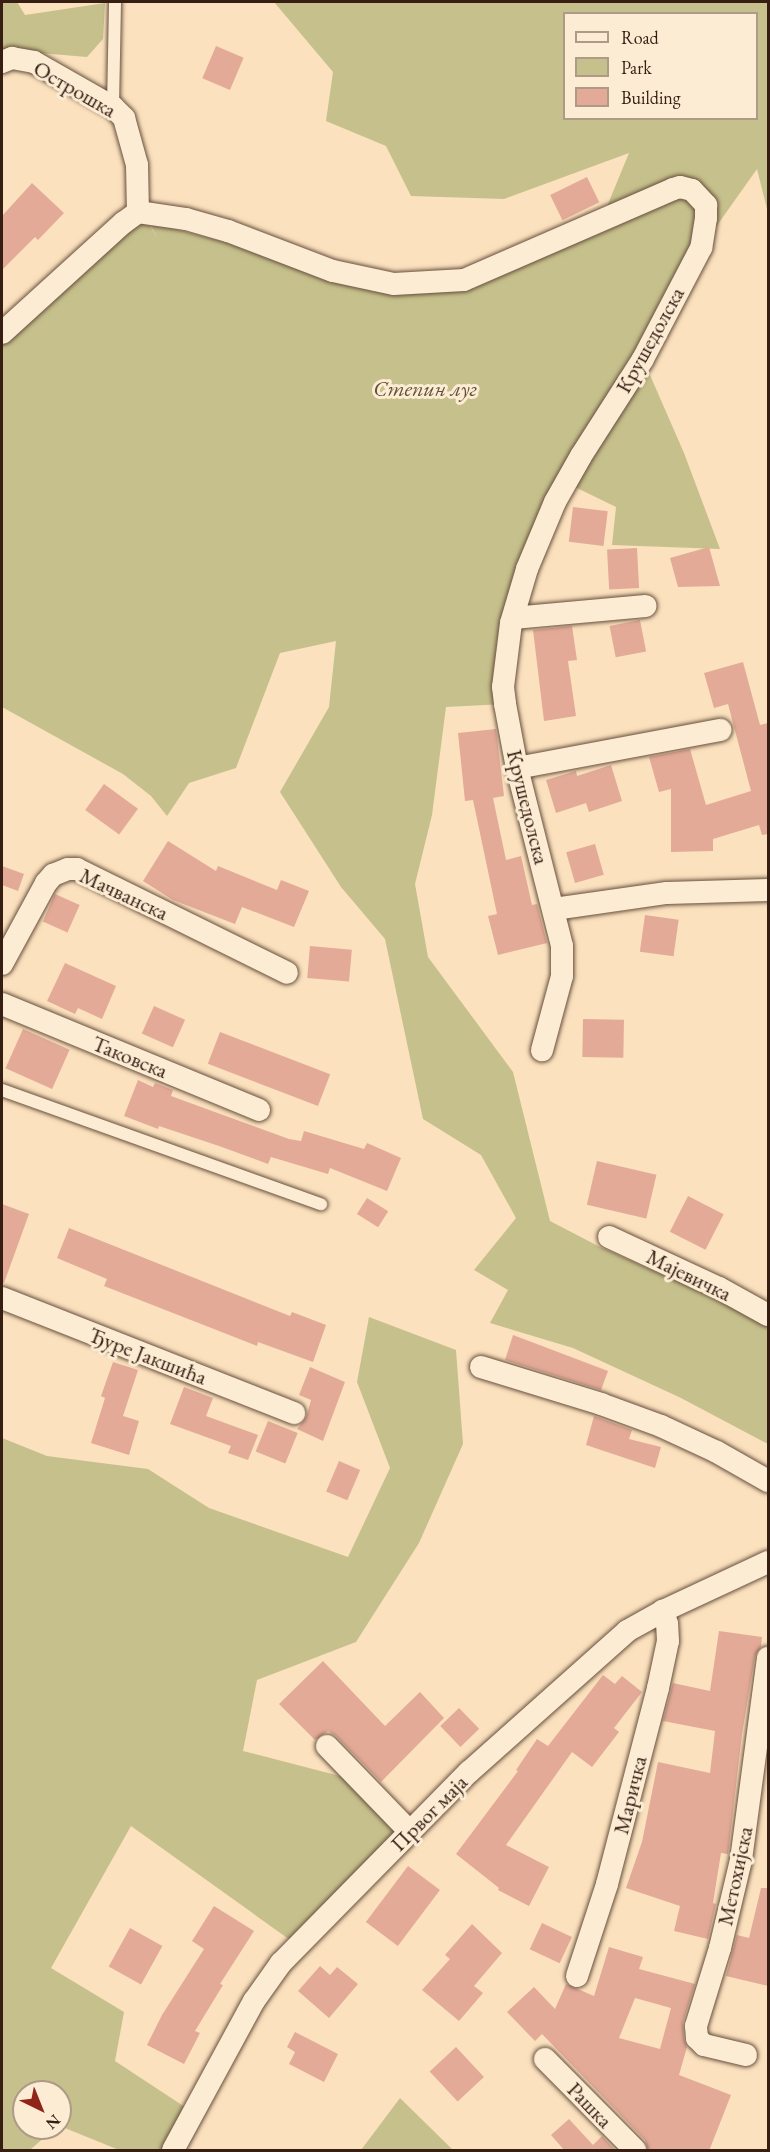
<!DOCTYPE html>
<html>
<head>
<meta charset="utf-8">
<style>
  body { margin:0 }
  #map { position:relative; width:770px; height:2152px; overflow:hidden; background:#fbe1bd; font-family:"EB Garamond",serif }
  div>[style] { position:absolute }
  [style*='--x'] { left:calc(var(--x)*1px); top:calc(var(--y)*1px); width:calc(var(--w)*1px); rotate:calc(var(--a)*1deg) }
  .green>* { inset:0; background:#c6c18c }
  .building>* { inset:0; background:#e4aa98; transform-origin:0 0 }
  .roads { filter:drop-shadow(0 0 2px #674f3e) drop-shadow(0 0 2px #674f3e) }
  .lane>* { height:12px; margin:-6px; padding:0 6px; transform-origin:6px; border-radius:6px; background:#fcecd4 }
  .street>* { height:22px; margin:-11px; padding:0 11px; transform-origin:11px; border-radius:11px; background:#fcecd4 }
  span { translate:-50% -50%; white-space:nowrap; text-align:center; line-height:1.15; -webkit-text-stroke:6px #fcecd4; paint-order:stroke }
  .street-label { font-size:22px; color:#361e13 }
  .park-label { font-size:22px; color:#614f37; font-style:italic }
  .frame { position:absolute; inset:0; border:3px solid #361e13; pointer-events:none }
  .legend { position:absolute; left:563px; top:12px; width:195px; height:108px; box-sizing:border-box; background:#fcecd4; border:2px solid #ad9a87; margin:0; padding:8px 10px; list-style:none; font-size:18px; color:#361e13 }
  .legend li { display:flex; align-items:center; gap:12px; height:30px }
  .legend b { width:30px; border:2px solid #ad9a87 }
  .north { position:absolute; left:12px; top:2080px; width:60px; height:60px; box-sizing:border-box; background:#fcecd4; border:2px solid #ad9a87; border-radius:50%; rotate:137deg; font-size:16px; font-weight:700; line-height:24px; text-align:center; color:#361e13 }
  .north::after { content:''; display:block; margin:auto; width:21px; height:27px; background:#8f2418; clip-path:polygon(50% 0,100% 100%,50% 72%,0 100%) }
</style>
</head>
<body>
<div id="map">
  <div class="green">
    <i style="clip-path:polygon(2px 2px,17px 2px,25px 15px,105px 3px,103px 39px,87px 57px,4px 50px,2px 47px)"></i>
    <i style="clip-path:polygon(evenodd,274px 2px,768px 2px,768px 213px,757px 169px,701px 248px,643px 359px,684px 453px,720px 549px,612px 545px,616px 507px,575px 487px,527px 569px,505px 704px,446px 707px,432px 815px,415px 884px,428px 957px,513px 1072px,550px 1221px,600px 1247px,768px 1322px,768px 1444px,681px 1398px,573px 1348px,490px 1323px,508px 1290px,474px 1270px,516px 1218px,481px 1155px,423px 1119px,385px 939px,341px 887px,280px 792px,329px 707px,336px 641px,280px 653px,236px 768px,189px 783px,167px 816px,151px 796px,123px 774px,2px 707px,2px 333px,123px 223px,148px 222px,157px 238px,149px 222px,333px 271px,464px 280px,601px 221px,629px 153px,504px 199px,411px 196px,386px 146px,326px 121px,333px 72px,274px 2px,564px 14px,756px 14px,756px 118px,564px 118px,564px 14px)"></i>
    <i style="clip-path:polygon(369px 1317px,456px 1350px,463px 1444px,419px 1543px,356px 1642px,257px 1680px,243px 1751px,363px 1782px,410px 1832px,297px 1945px,131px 1826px,51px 1968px,124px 2012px,115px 2061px,194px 2113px,174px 2150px,119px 2150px,60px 2126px,60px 2092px,24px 2092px,24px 2128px,55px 2128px,30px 2150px,2px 2150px,2px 1438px,47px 1456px,148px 1469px,209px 1508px,348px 1557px,390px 1468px,357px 1382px)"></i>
    <i style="clip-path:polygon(400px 2098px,453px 2150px,361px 2150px)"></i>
  </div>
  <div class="building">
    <i style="left:216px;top:46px;width:30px;height:35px;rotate:23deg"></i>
    <i style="left:587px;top:177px;width:28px;height:41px;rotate:64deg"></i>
    <i style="clip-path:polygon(32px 183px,64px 213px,38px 240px,35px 237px,2px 270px,2px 216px)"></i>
    <i style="left:573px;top:507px;width:35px;height:35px;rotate:7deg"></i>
    <i style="clip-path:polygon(709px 547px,720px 586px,678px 587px,670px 558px)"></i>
    <i style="left:637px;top:548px;width:40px;height:30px;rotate:87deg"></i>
    <i style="left:640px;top:620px;width:32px;height:31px;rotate:79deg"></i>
    <i style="clip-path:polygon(572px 626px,577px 660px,568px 661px,576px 716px,544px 721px,533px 630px)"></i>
    <i style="clip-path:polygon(743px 662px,760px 725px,768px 723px,768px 834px,762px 835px,759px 825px,713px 839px,713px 851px,671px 852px,671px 789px,659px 792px,649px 757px,690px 749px,706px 805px,751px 791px,728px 704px,714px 708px,704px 673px)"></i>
    <i style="clip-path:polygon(496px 729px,504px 796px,493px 798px,506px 860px,521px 856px,532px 905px,537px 904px,547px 943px,498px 955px,488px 916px,497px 914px,473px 800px,465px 801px,458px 733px)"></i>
    <i style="clip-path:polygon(611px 765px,622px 801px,589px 812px,586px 803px,556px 813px,546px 780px,576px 771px,577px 776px)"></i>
    <i style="left:104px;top:784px;width:42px;height:32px;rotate:36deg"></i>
    <i style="clip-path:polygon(168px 841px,216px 871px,218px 866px,277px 890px,281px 880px,309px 891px,294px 927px,242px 907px,235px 924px,173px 900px,143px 881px)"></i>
    <i style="left:595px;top:844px;width:32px;height:30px;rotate:74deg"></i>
    <i style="clip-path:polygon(2px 866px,24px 874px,18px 891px,2px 885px)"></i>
    <i style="left:55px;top:894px;width:27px;height:30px;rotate:24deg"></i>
    <i style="left:645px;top:915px;width:34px;height:37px;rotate:8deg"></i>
    <i style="left:310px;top:946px;width:42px;height:32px;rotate:5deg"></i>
    <i style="clip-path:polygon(65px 963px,116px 986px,102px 1019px,78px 1008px,75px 1014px,47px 1001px)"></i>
    <i style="left:154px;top:1006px;width:34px;height:30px;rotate:24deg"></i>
    <i style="left:583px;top:1019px;width:41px;height:38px;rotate:1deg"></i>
    <i style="left:23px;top:1029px;width:51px;height:43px;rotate:24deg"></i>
    <i style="left:220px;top:1032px;width:118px;height:34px;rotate:21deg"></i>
    <i style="clip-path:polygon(138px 1080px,153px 1087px,155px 1083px,173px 1090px,171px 1096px,289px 1139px,301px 1141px,304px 1131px,364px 1149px,367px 1143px,401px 1158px,387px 1191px,330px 1168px,328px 1174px,271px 1157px,268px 1164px,219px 1146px,159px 1126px,158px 1129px,124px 1116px)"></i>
    <i style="left:597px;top:1161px;width:61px;height:45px;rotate:13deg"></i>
    <i style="left:688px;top:1196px;width:40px;height:40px;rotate:27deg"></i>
    <i style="left:367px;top:1198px;width:25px;height:19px;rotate:32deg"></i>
    <i style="clip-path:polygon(2px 1204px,29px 1214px,4px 1283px,2px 1283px)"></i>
    <i style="clip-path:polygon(69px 1228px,290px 1316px,292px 1312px,326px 1325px,313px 1362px,258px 1342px,257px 1346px,104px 1286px,107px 1279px,57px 1258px)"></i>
    <i style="clip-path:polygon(513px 1335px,608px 1371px,601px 1390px,505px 1360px)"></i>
    <i style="clip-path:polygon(113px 1362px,138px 1370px,123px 1416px,139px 1421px,129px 1455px,91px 1443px,105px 1398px,101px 1396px)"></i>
    <i style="clip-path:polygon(310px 1367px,345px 1382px,323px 1441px,297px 1429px,306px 1418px,311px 1400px,299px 1395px)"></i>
    <i style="clip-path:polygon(184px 1387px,213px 1398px,206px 1416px,258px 1435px,248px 1460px,228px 1453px,231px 1446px,170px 1424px)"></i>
    <i style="clip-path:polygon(594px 1416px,632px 1430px,629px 1439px,661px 1447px,655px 1468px,586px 1445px)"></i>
    <i style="left:268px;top:1421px;width:32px;height:33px;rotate:22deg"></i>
    <i style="left:339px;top:1461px;width:23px;height:33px;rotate:23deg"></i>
    <i style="clip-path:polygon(719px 1631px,762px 1637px,761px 1647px,755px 1656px,742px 1734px,728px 1854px,721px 1853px,713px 1903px,716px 1904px,708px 1939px,674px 1931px,680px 1906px,626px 1888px,642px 1842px,658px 1762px,710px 1773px,715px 1731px,663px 1721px,673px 1683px,710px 1691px)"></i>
    <i style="clip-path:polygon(323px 1661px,385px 1726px,420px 1692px,444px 1718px,381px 1782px,336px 1736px,328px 1731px,315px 1740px,279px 1704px)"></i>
    <i style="clip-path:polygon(603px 1675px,615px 1684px,622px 1676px,642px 1692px,614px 1728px,619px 1732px,592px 1767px,572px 1752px,506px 1845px,549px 1867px,529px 1906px,498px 1890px,499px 1888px,456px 1854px,518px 1771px,516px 1770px,537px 1739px,548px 1746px)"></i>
    <i style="left:459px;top:1708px;width:29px;height:26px;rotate:46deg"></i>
    <i style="left:408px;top:1866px;width:40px;height:70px;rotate:37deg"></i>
    <i style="clip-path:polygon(761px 1888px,768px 1888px,768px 1986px,726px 1976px,737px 1935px,749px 1938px)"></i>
    <i style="clip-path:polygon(214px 1906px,254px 1931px,220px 1984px,223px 1985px,195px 2031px,200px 2033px,184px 2064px,147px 2045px,162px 2015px,204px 1949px,192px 1941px)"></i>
    <i style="left:542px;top:1923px;width:33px;height:29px;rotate:25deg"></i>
    <i style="clip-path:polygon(472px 1924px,502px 1953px,474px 1986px,483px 1993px,459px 2021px,422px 1990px,450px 1959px,445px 1955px)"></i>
    <i style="left:130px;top:1928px;width:37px;height:44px;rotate:29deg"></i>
    <i style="clip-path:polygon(evenodd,609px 1947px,643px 1957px,639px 1969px,695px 1984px,683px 2022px,684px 2039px,687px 2047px,679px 2075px,731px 2095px,709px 2151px,648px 2151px,645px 2140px,542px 2034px,535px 2041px,507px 2012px,534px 1987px,555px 2009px,566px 1984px,594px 1996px,609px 1947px,635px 1998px,671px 2008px,660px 2049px,619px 2038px,635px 1998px)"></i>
    <i style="clip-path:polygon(320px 1966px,330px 1975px,337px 1967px,358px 1984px,329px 2018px,298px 1991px)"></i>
    <i style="clip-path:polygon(295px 2032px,338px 2054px,324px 2082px,289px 2064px,295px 2052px,287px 2047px)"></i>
    <i style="left:456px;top:2047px;width:41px;height:36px;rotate:47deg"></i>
    <i style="clip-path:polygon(569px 2119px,593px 2145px,602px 2136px,616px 2151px,565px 2151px,551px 2135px)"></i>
  </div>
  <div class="roads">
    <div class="lane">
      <i style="--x:113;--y:107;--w:105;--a:-88.9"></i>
      <i style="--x:2;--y:1090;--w:339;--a:19.7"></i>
    </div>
    <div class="street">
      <i style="--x:2;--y:62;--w:11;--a:-22"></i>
      <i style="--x:12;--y:58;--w:22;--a:10"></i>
      <i style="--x:34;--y:62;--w:91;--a:29.7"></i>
      <i style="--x:113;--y:107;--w:16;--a:45"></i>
      <i style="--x:124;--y:118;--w:49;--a:74.5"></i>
      <i style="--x:137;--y:165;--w:47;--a:88.8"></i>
      <i style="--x:138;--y:212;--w:49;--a:8.3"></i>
      <i style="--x:186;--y:219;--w:44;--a:15.9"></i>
      <i style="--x:228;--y:231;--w:112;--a:20.9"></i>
      <i style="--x:333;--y:271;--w:62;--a:12"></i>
      <i style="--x:394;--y:284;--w:70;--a:-3.3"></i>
      <i style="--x:464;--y:280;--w:228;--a:-23.5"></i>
      <i style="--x:673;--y:189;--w:7;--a:-16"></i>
      <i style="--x:680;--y:187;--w:12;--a:14"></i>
      <i style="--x:692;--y:190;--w:21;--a:47"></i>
      <i style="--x:706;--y:205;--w:13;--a:90"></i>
      <i style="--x:706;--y:218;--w:30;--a:99"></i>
      <i style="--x:701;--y:248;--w:125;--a:117.6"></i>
      <i style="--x:643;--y:359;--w:115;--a:122.6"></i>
      <i style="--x:581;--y:456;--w:53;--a:119.5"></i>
      <i style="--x:555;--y:502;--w:73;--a:112.7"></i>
      <i style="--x:527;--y:569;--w:56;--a:106.5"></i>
      <i style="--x:511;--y:623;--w:64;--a:97.1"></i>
      <i style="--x:503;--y:687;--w:17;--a:83"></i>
      <i style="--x:505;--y:704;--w:65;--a:79.4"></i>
      <i style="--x:517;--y:768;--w:184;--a:75.8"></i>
      <i style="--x:562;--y:946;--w:30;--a:90"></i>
      <i style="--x:562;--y:976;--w:77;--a:105.1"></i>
      <i style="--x:2;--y:333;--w:164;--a:-42.3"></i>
      <i style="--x:123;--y:223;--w:19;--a:-36"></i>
      <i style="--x:513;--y:618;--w:133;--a:-5.2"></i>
      <i style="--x:517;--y:768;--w:207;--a:-10.6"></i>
      <i style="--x:554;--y:909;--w:114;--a:-8.1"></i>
      <i style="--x:667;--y:893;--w:101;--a:-1.7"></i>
      <i style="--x:2;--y:964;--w:92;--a:-61.5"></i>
      <i style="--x:46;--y:883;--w:11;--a:-49"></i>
      <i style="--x:53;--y:875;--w:16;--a:-22"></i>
      <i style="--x:68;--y:869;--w:9;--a:0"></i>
      <i style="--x:77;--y:869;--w:234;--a:26.3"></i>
      <i style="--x:2;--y:1004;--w:278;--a:22.4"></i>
      <i style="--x:609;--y:1237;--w:121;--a:24.9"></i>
      <i style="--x:719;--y:1288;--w:56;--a:28.9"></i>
      <i style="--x:2;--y:1298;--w:314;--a:21.5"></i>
      <i style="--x:481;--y:1367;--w:126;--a:17.1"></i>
      <i style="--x:601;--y:1404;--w:64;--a:20.1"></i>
      <i style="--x:661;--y:1426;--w:62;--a:24.9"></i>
      <i style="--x:717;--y:1452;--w:59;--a:29.6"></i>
      <i style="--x:327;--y:1746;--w:120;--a:46"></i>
      <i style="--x:577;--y:1976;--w:97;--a:-71.9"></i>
      <i style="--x:607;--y:1884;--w:203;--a:-75.4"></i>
      <i style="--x:658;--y:1688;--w:48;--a:-78"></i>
      <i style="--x:668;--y:1641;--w:17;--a:-93"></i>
      <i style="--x:667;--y:1624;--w:14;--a:-107"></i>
      <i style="--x:746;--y:2055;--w:43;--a:-166.6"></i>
      <i style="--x:704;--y:2045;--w:10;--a:-135"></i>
      <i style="--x:697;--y:2038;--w:12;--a:-95"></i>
      <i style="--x:696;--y:2026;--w:82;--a:-72.9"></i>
      <i style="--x:720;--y:1948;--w:90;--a:-76.6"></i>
      <i style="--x:741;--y:1860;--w:204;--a:-82.4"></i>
      <i style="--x:545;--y:2059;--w:128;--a:45.3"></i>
      <i style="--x:173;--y:2150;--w:170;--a:-61.5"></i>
      <i style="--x:254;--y:2001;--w:47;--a:-54.6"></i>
      <i style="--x:281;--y:1963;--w:268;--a:-45.5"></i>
      <i style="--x:469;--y:1772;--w:212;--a:-41.7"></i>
      <i style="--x:627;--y:1631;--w:41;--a:-29.1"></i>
      <i style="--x:663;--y:1611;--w:116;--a:-25"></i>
    </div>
  </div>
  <div class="street-label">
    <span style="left:75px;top:89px;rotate:30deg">Острошка</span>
    <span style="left:650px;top:340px;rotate:-61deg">Крушедолска</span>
    <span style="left:528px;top:807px;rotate:76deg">Крушедолска</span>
    <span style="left:124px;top:894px;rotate:25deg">Мачванска</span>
    <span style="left:130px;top:1057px;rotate:22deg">Таковска</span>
    <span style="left:689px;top:1275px;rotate:26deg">Мајевичка</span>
    <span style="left:148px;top:1356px;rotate:21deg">Ђуре Јакшића</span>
    <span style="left:630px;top:1795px;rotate:-76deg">Маричка</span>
    <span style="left:429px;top:1813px;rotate:-45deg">Првог маја</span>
    <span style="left:735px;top:1876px;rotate:-78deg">Метохијска</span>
    <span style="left:590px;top:2105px;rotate:46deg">Рашка</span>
  </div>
  <div class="park-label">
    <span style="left:425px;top:389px">Степин луг</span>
  </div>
  <div class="frame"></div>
  <ul class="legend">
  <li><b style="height:8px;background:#fcecd4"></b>Road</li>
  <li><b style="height:16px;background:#c6c18c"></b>Park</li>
  <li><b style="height:16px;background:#e4aa98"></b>Building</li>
  </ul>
  <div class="north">N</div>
</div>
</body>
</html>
